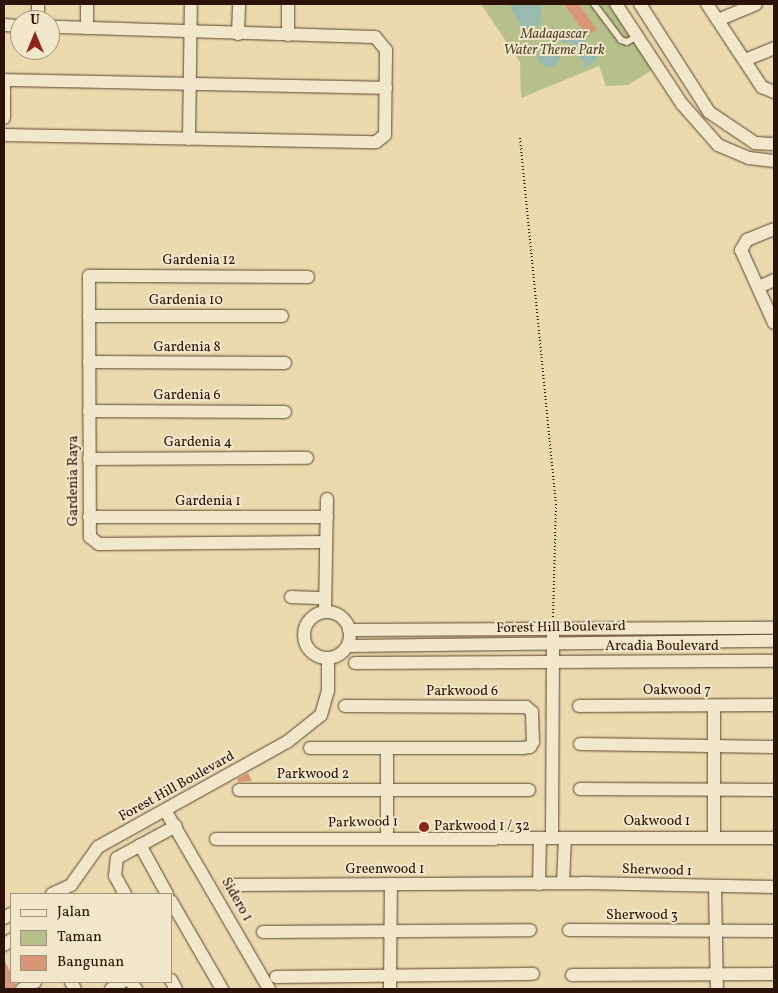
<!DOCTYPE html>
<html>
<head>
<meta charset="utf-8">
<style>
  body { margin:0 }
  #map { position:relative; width:778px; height:993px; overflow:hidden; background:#eadaae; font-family:Vollkorn,serif }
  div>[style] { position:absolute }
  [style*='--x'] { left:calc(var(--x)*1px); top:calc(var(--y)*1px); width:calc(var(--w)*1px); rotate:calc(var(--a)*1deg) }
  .green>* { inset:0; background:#b6c08b }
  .water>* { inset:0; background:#98baaf }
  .round { border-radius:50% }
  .building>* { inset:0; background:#da9676 }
  .path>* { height:2px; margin-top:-1px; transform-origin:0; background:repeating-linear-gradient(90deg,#2c1205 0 1px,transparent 0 3.5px) }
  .roads { filter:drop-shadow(0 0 1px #5c442f) drop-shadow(0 0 1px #5c442f) }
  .service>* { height:6px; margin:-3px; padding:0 3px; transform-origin:3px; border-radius:3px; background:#f1e7ca }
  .minor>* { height:12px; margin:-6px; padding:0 6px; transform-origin:6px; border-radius:6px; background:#f1e7ca }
  .minor>.ring { margin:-6px; padding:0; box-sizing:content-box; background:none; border:12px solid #f1e7ca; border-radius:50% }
  .dots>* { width:14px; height:14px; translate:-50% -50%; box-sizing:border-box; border:2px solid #f1e7ca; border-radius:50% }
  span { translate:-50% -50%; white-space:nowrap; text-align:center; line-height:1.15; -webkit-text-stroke:4px #f1e7ca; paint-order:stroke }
  .park-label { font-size:14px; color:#55462d; font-style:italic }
  .street-label { font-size:14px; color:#2c1205 }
  .poi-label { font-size:14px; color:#2c1205 }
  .left { translate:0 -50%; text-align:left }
  .frame { position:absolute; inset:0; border:5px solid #2c1205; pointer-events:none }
  .legend { position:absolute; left:10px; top:893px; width:162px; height:90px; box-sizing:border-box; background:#f1e7ca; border:1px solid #a2927b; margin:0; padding:6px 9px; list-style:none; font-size:15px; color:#2c1205 }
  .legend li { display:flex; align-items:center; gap:10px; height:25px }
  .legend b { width:25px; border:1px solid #a2927b }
  .north { position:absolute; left:10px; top:10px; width:50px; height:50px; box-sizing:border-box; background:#f1e7ca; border:1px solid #a2927b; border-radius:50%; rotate:0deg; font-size:14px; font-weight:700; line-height:20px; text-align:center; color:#2c1205 }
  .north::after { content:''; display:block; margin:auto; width:18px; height:22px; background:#8f2418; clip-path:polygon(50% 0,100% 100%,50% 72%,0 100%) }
</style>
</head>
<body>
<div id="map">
  <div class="green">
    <i style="clip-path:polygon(481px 4px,611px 4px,654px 69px,628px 85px,606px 86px,599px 66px,521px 98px,520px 62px)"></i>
  </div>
  <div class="water">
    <i style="clip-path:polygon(509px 4px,542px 4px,540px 25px,530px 30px,522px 28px)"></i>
    <i style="clip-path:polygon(577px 28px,598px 59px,583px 69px,584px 63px,569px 41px,564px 44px,560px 39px)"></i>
    <i class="round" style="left:538px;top:45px;width:22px;height:22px"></i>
  </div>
  <div class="building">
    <i style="clip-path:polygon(564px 4px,579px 4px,597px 30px,586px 35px)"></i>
    <i style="clip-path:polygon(248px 773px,252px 781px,238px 782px,237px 779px)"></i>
    <i style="clip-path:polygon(4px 959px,11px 974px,11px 982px,16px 984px,14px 989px,4px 989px)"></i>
  </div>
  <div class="path">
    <i style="--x:520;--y:138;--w:368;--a:84.4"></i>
    <i style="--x:556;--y:504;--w:114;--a:91.5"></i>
  </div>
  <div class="roads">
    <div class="service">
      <i style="--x:594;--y:4;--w:45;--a:53.1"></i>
      <i style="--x:621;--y:40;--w:6;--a:18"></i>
      <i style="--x:627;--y:42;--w:10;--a:-29"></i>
    </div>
    <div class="minor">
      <i style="--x:616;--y:4;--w:120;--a:56.6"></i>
      <i style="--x:682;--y:104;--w:55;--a:48.7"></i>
      <i style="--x:718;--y:145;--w:34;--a:23"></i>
      <i style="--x:749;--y:158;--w:25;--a:7"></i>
      <i style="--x:640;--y:4;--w:128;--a:57.4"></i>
      <i style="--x:709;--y:112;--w:55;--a:34"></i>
      <i style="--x:755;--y:143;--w:19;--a:3"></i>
      <i style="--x:707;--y:4;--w:100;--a:56.5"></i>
      <i style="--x:762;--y:87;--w:13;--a:23"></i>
      <i style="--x:38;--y:20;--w:16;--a:-90"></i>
      <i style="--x:718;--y:20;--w:41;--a:-22.8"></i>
      <i style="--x:4;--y:25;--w:16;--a:4"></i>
      <i style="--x:87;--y:28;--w:24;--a:-90"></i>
      <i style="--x:238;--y:34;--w:30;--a:-88"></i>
      <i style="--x:288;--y:35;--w:31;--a:-90"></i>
      <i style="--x:745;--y:60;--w:31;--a:-22"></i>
      <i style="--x:4;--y:80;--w:38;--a:90"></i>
      <i style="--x:5;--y:80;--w:381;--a:1.2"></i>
      <i style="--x:4;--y:135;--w:372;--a:1.1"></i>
      <i style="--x:376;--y:142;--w:11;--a:-38"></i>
      <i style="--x:385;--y:135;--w:85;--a:-89.3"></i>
      <i style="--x:386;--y:50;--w:17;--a:-130"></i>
      <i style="--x:375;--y:37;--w:325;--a:-178.2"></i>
      <i style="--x:189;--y:139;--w:135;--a:-89.2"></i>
      <i style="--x:774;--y:229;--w:29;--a:158"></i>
      <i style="--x:747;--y:240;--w:12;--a:121"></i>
      <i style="--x:741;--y:250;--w:80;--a:65.7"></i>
      <i style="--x:308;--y:277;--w:219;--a:-179.7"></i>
      <i style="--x:89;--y:276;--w:261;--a:89.8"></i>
      <i style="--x:90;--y:537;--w:11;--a:38"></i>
      <i style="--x:99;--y:544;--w:227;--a:-0.5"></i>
      <i style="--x:759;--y:287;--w:17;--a:-25"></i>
      <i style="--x:89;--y:316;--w:193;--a:0"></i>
      <i style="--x:89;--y:362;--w:196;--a:0.3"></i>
      <i style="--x:89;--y:411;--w:196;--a:0.3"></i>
      <i style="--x:89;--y:459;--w:218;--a:-0.3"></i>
      <i style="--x:89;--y:517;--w:238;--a:0"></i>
      <i style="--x:291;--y:597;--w:34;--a:2"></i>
      <i style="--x:325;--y:612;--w:113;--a:-89"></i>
      <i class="ring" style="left:304px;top:612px;width:34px;height:34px"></i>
      <i style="--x:349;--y:630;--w:425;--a:-0.3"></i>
      <i style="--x:348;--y:646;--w:426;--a:-0.7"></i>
      <i style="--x:355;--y:663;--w:419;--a:-0.3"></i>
      <i style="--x:579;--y:706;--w:195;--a:-0.3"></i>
      <i style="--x:714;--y:706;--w:131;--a:90"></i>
      <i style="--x:580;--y:744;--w:194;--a:0.9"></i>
      <i style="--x:310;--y:748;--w:212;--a:0"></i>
      <i style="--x:522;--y:748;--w:8;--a:-7"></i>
      <i style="--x:530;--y:747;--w:6;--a:-59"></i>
      <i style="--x:533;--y:742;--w:30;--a:-92"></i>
      <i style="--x:532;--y:712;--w:8;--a:-140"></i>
      <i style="--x:526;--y:707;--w:181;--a:-179.7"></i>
      <i style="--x:580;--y:789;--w:194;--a:0.3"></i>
      <i style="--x:239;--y:790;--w:290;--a:0"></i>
      <i style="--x:165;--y:810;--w:207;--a:59.8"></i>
      <i style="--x:387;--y:837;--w:89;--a:-90"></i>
      <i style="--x:552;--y:838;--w:203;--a:-89.7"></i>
      <i style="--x:216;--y:839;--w:558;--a:-0.1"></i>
      <i style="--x:140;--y:845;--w:56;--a:61.1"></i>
      <i style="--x:563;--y:883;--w:45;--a:-87.5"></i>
      <i style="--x:539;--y:884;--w:46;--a:-88.8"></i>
      <i style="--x:230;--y:885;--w:353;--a:-0.3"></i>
      <i style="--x:583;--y:883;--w:191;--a:1.2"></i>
      <i style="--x:715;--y:888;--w:101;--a:88.9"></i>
      <i style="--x:52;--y:894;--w:21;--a:-25"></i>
      <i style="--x:71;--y:885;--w:47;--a:-54.6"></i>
      <i style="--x:98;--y:847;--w:216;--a:-29.1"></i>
      <i style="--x:287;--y:742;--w:43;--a:-38.5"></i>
      <i style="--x:321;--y:715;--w:25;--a:-74"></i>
      <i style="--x:328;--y:691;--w:32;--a:-90"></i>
      <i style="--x:125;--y:894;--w:21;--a:-119"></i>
      <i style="--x:115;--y:876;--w:18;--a:-84"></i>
      <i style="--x:117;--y:858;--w:67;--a:-28.5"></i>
      <i style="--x:171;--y:901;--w:102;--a:59.9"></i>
      <i style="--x:4;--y:918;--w:8;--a:-30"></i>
      <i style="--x:569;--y:930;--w:205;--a:0.3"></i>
      <i style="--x:263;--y:932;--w:267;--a:-0.4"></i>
      <i style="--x:4;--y:945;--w:9;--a:-36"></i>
      <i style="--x:572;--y:975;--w:202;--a:-0.3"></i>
      <i style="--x:276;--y:977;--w:257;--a:-0.7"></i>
      <i style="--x:171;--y:980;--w:10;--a:61"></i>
      <i style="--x:71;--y:982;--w:8;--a:60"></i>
      <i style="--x:131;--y:982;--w:9;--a:54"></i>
      <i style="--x:22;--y:989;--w:15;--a:-28"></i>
      <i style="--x:111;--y:989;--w:13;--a:-32"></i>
      <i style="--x:390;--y:989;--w:105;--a:-89.5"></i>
    </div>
  </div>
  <div class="dots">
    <i style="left:424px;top:827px;background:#8f2418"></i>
  </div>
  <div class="park-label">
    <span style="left:554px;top:43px">Madagascar<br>Water Theme Park</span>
  </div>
  <div class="street-label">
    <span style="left:199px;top:261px">Gardenia 12</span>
    <span style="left:186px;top:301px">Gardenia 10</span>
    <span style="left:187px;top:348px">Gardenia 8</span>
    <span style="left:187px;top:396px">Gardenia 6</span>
    <span style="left:198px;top:443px">Gardenia 4</span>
    <span style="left:74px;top:481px;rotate:-90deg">Gardenia Raya</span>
    <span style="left:208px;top:502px">Gardenia 1</span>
    <span style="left:561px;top:628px;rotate:-1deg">Forest Hill Boulevard</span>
    <span style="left:662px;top:647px">Arcadia Boulevard</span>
    <span style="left:677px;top:691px">Oakwood 7</span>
    <span style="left:462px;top:692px">Parkwood 6</span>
    <span style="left:313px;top:775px">Parkwood 2</span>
    <span style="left:177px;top:787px;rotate:-29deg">Forest Hill Boulevard</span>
    <span style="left:657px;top:822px">Oakwood 1</span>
    <span style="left:363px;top:823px;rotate:-1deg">Parkwood 1</span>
    <span style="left:385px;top:870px">Greenwood 1</span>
    <span style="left:657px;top:871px;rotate:2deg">Sherwood 1</span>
    <span style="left:236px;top:900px;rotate:60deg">Sidero 1</span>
    <span style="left:642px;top:916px">Sherwood 3</span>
  </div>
  <div class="poi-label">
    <span class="left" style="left:434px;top:827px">Parkwood 1 / 32</span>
  </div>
  <div class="frame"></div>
  <ul class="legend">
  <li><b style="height:6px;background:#f1e7ca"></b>Jalan</li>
  <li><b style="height:14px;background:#b6c08b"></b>Taman</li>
  <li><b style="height:14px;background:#da9676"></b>Bangunan</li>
  </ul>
  <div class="north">U</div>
</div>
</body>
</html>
